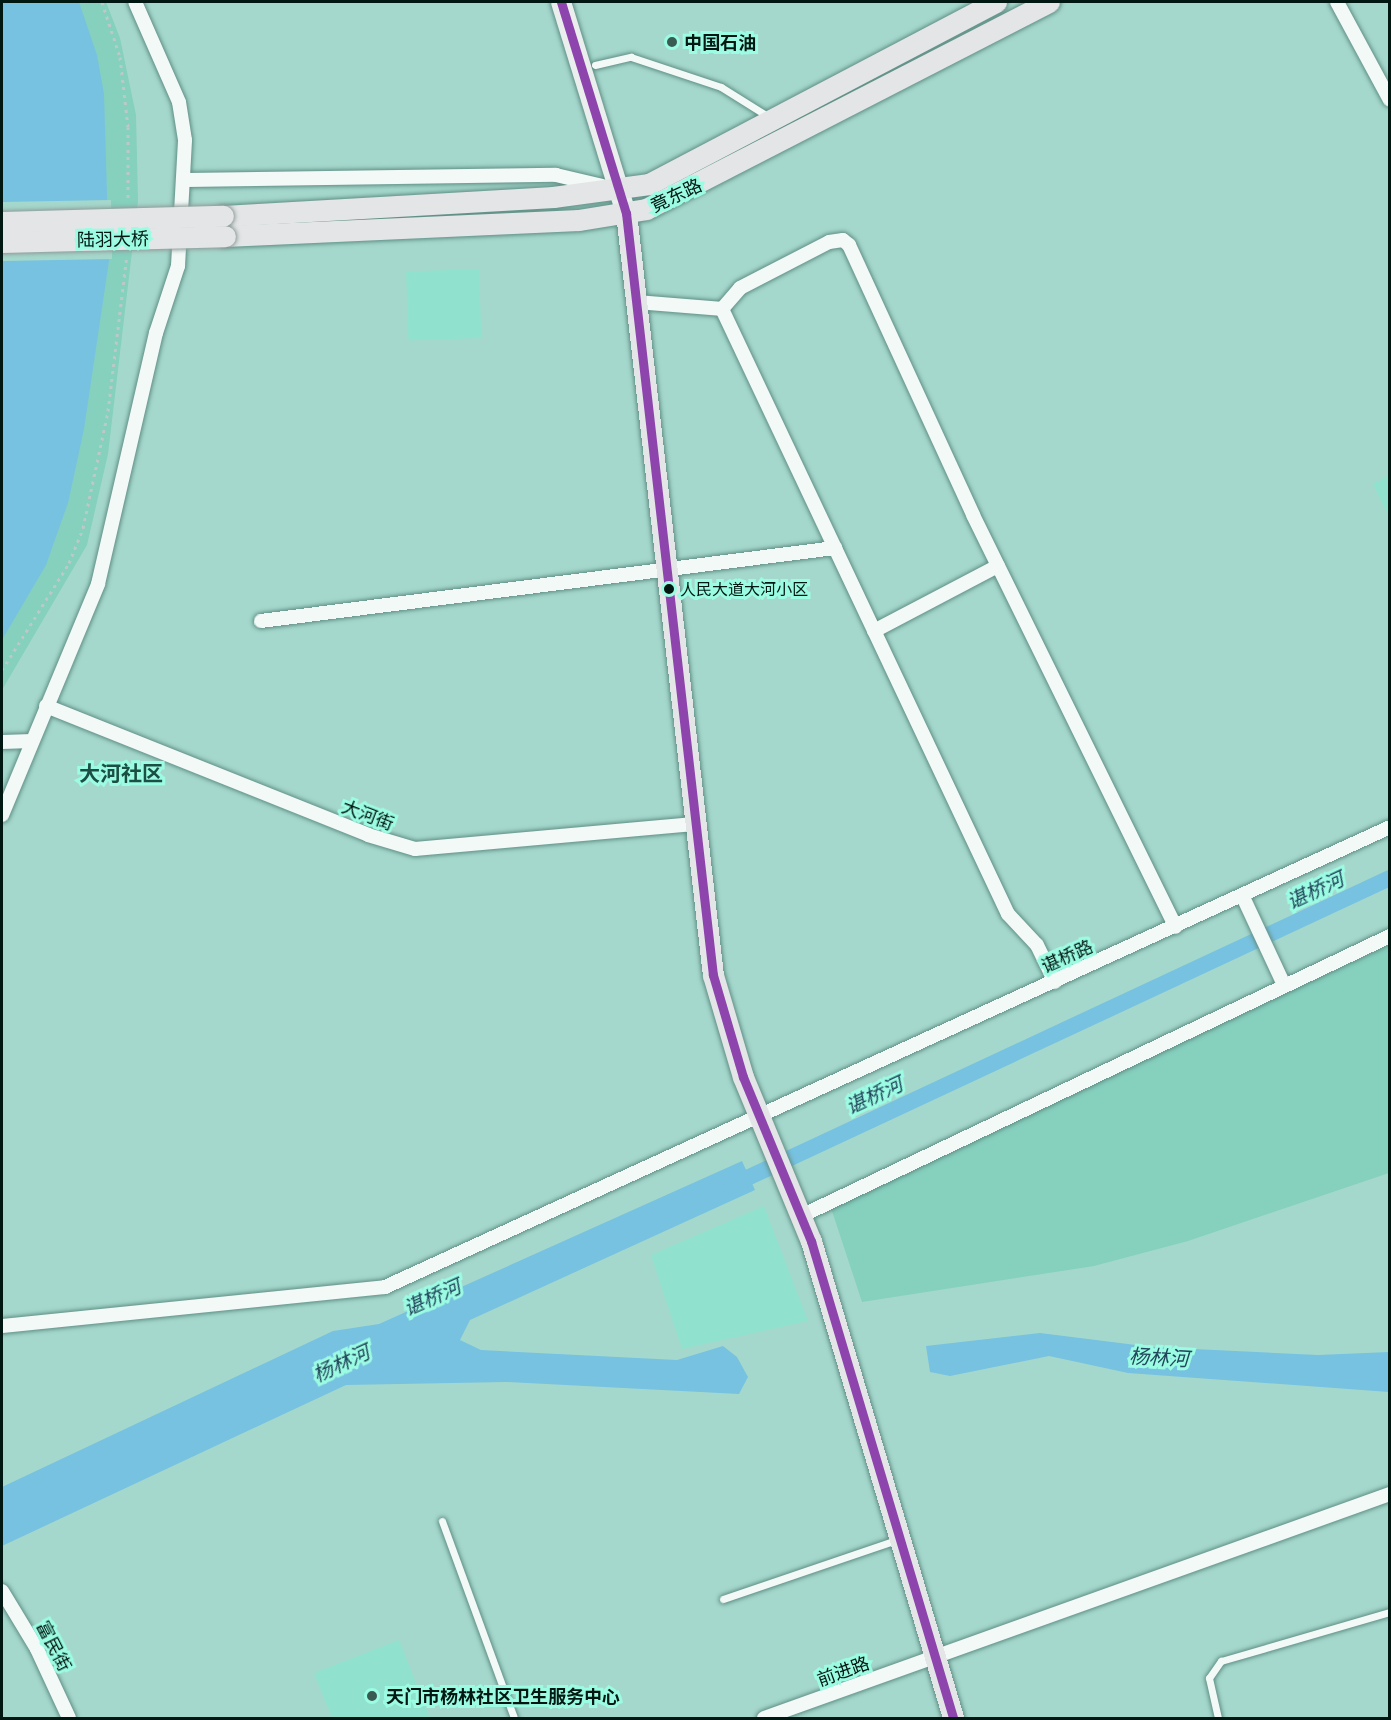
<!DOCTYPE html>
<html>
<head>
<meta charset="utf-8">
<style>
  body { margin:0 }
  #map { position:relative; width:1391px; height:1720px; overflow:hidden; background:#a5d8cc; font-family:Lato,"Noto Sans SC",sans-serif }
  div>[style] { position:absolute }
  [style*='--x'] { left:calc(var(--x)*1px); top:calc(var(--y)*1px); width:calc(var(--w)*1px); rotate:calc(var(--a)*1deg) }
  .built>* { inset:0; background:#90e1ce; transform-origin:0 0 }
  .green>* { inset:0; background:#86d0be }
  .water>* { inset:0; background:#77c2e0 }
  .pier>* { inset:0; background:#a5d8cc; transform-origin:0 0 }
  .canal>* { height:16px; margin:-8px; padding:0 8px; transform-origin:8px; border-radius:8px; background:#77c2e0 }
  .path>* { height:3px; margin-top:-1.5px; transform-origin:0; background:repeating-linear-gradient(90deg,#bbcac6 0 3px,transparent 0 7.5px) }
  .roads { filter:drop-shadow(0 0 2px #608f86) drop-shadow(0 0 2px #608f86) }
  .lane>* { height:7px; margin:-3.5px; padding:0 3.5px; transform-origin:3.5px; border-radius:3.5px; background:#f2f9f7 }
  .street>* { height:14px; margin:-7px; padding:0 7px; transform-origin:7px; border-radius:7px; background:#f2f9f7 }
  .secondary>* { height:20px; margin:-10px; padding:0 10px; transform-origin:10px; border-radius:10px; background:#eaefee }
  .primary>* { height:21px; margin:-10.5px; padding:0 10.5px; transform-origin:10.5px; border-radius:10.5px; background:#e3e5e6 }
  .bridges { filter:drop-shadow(0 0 2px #8e9c9a) drop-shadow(0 0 2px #8e9c9a) }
  .primary-bridge>* { height:21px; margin:-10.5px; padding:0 10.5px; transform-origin:10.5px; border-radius:10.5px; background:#e3e5e6 }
  .bus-1>* { height:9px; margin:-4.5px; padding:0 4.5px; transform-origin:4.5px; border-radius:4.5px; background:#8e44ad }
  .dots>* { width:16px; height:16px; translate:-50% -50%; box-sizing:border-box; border:3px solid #9cfce3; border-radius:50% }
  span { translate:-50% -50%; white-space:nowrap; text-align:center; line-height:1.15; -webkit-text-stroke:6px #9cfce3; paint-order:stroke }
  .bus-label { font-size:16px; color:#001811 }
  .left { translate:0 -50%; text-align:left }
  .poi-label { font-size:18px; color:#001811; font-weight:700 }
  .street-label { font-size:18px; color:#001811 }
  .water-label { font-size:20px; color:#21455a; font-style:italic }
  .quarter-label { font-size:21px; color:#1b4f43; font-weight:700 }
  .frame { position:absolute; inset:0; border:3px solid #001811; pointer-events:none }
</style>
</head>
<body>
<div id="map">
  <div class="built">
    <i style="left:479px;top:269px;width:69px;height:73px;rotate:88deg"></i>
    <i style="clip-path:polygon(1389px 475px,1389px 517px,1373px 484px)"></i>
    <i style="clip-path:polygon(764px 1206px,808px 1321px,682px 1349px,651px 1255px)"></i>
    <i style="clip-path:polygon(399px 1640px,430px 1718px,332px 1718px,314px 1673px)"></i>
  </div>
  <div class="green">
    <i style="clip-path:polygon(2px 2px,106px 2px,120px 38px,136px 115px,138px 201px,108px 454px,87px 545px,2px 690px)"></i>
    <i style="clip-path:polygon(1389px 945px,1389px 1173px,1188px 1241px,1094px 1266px,862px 1302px,831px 1208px)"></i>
  </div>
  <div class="water">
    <i style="clip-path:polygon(2px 2px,79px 2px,97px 55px,104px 94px,109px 261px,84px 429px,68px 503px,46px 565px,2px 640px)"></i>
    <i style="clip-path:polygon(742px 1161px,755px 1190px,470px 1320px,460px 1340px,481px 1350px,677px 1360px,723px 1346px,737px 1357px,748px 1377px,739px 1394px,506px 1382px,346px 1385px,2px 1546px,2px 1487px,333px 1331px,379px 1324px)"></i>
    <i style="clip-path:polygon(1040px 1333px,1152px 1347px,1318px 1355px,1389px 1352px,1389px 1392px,1128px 1373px,1049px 1356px,950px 1376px,930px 1372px,926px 1346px)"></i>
  </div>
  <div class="pier">
    <i style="left:111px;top:200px;width:59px;height:109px;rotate:89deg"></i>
  </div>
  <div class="canal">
    <i style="--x:730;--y:1186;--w:728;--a:-25.02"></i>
  </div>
  <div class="path">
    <i style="--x:102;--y:2;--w:58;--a:71.9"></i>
    <i style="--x:120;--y:57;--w:70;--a:83.5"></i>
    <i style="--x:128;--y:127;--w:73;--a:90"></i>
    <i style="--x:2;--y:670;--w:126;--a:-57.9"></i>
    <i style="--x:69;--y:563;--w:38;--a:-68"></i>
    <i style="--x:83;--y:528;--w:120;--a:-77.9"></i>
    <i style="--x:108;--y:411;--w:157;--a:-83.1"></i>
  </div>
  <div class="roads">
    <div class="lane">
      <i style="--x:595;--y:65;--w:37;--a:-13"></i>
      <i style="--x:631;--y:57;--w:95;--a:18.4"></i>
      <i style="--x:721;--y:87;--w:57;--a:32"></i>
      <i style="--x:442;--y:1521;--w:210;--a:69.9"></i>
      <i style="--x:723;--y:1599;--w:183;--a:-18.8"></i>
      <i style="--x:1218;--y:1718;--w:41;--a:-102.7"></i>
      <i style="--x:1209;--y:1678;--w:21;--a:-55"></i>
      <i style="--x:1221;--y:1661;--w:176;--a:-16.2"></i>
    </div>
    <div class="street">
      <i style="--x:1337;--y:2;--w:111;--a:61.6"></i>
      <i style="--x:186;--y:180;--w:370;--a:-0.8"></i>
      <i style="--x:556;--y:175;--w:47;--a:13.4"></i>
      <i style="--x:722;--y:309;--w:28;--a:-49"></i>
      <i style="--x:740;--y:288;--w:100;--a:-27.3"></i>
      <i style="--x:829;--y:242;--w:14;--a:-8"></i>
      <i style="--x:843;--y:240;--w:8;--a:40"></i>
      <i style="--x:849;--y:245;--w:297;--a:65.3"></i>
      <i style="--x:973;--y:515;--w:459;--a:63.8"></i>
      <i style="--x:835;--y:548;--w:405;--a:64.7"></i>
      <i style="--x:1008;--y:914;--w:42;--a:46.9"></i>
      <i style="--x:1037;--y:945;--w:41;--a:64.1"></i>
      <i style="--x:261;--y:621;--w:579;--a:-7.25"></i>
      <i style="--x:835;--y:548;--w:264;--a:-115.3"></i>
      <i style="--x:722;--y:309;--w:85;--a:-175.3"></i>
      <i style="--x:874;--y:631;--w:140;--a:-27.7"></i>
      <i style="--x:46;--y:706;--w:347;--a:21.8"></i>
      <i style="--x:368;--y:835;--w:49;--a:16.6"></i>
      <i style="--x:415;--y:849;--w:283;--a:-5.1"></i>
      <i style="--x:2;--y:742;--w:30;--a:-2"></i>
      <i style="--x:2;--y:815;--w:250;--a:-67.4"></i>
      <i style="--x:98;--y:584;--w:258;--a:-77"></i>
      <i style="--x:156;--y:333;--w:71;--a:-71.8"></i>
      <i style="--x:178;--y:266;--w:126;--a:-86.8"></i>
      <i style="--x:185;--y:140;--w:38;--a:-99"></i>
      <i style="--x:179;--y:102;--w:109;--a:-113.7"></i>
      <i style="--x:1243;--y:897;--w:97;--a:65"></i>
      <i style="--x:801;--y:1216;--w:652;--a:-25.43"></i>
      <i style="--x:2;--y:1326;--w:385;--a:-5.8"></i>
      <i style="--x:385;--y:1287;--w:1105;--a:-24.59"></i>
      <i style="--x:2;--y:1591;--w:68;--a:58.9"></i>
      <i style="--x:37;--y:1649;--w:76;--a:65.1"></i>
      <i style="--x:764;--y:1718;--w:665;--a:-19.69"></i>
    </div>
    <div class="secondary">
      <i style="--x:561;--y:2;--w:221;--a:72.9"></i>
    </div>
    <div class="primary">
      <i style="--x:626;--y:213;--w:767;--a:83.49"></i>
      <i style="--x:713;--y:975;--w:106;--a:73.6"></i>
      <i style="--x:743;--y:1077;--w:178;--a:67.5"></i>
      <i style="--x:811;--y:1241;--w:498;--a:73.4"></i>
      <i style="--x:223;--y:216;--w:331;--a:-3.3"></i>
      <i style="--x:553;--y:197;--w:97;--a:-7.7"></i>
      <i style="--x:649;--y:184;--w:392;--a:-27.7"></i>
      <i style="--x:225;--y:236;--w:354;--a:-2.6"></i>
      <i style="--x:579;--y:220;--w:68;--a:-9.3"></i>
      <i style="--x:646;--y:209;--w:453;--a:-27.2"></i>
    </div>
  </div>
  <div class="bridges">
    <div class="primary-bridge">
      <i style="--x:2;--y:222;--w:221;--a:-1.6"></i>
      <i style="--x:2;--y:242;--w:223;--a:-1.5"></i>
    </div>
  </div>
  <div class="bus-1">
    <i style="--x:561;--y:2;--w:221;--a:72.9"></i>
    <i style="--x:626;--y:213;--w:767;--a:83.49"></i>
    <i style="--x:713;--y:975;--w:106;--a:73.6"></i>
    <i style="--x:743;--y:1077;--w:178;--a:67.5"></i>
    <i style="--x:811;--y:1241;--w:498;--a:73.4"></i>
  </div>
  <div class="dots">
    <i style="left:672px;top:42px;background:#3a5b52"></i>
    <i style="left:669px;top:589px;background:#001811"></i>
    <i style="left:372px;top:1696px;background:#3a5b52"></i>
  </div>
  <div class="bus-label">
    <span class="left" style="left:680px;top:589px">人民大道大河小区</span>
  </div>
  <div class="poi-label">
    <span class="left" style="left:684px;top:42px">中国石油</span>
    <span class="left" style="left:386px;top:1696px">天门市杨林社区卫生服务中心</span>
  </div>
  <div class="street-label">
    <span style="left:676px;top:195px;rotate:-25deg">竟东路</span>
    <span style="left:113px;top:239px;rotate:-1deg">陆羽大桥</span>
    <span style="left:368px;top:815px;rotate:21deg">大河街</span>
    <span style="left:1067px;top:956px;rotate:-24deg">谌桥路</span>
    <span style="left:54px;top:1646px;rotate:63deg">富民街</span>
    <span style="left:843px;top:1671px;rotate:-20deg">前进路</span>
  </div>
  <div class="water-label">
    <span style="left:1315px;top:890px;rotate:-25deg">谌桥河</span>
    <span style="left:874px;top:1095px;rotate:-25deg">谌桥河</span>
    <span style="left:432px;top:1297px;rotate:-24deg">谌桥河</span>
    <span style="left:1159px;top:1357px;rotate:3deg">杨林河</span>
    <span style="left:341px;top:1363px;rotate:-25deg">杨林河</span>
  </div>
  <div class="quarter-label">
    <span style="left:121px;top:773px">大河社区</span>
  </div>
  <div class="frame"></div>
</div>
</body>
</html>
